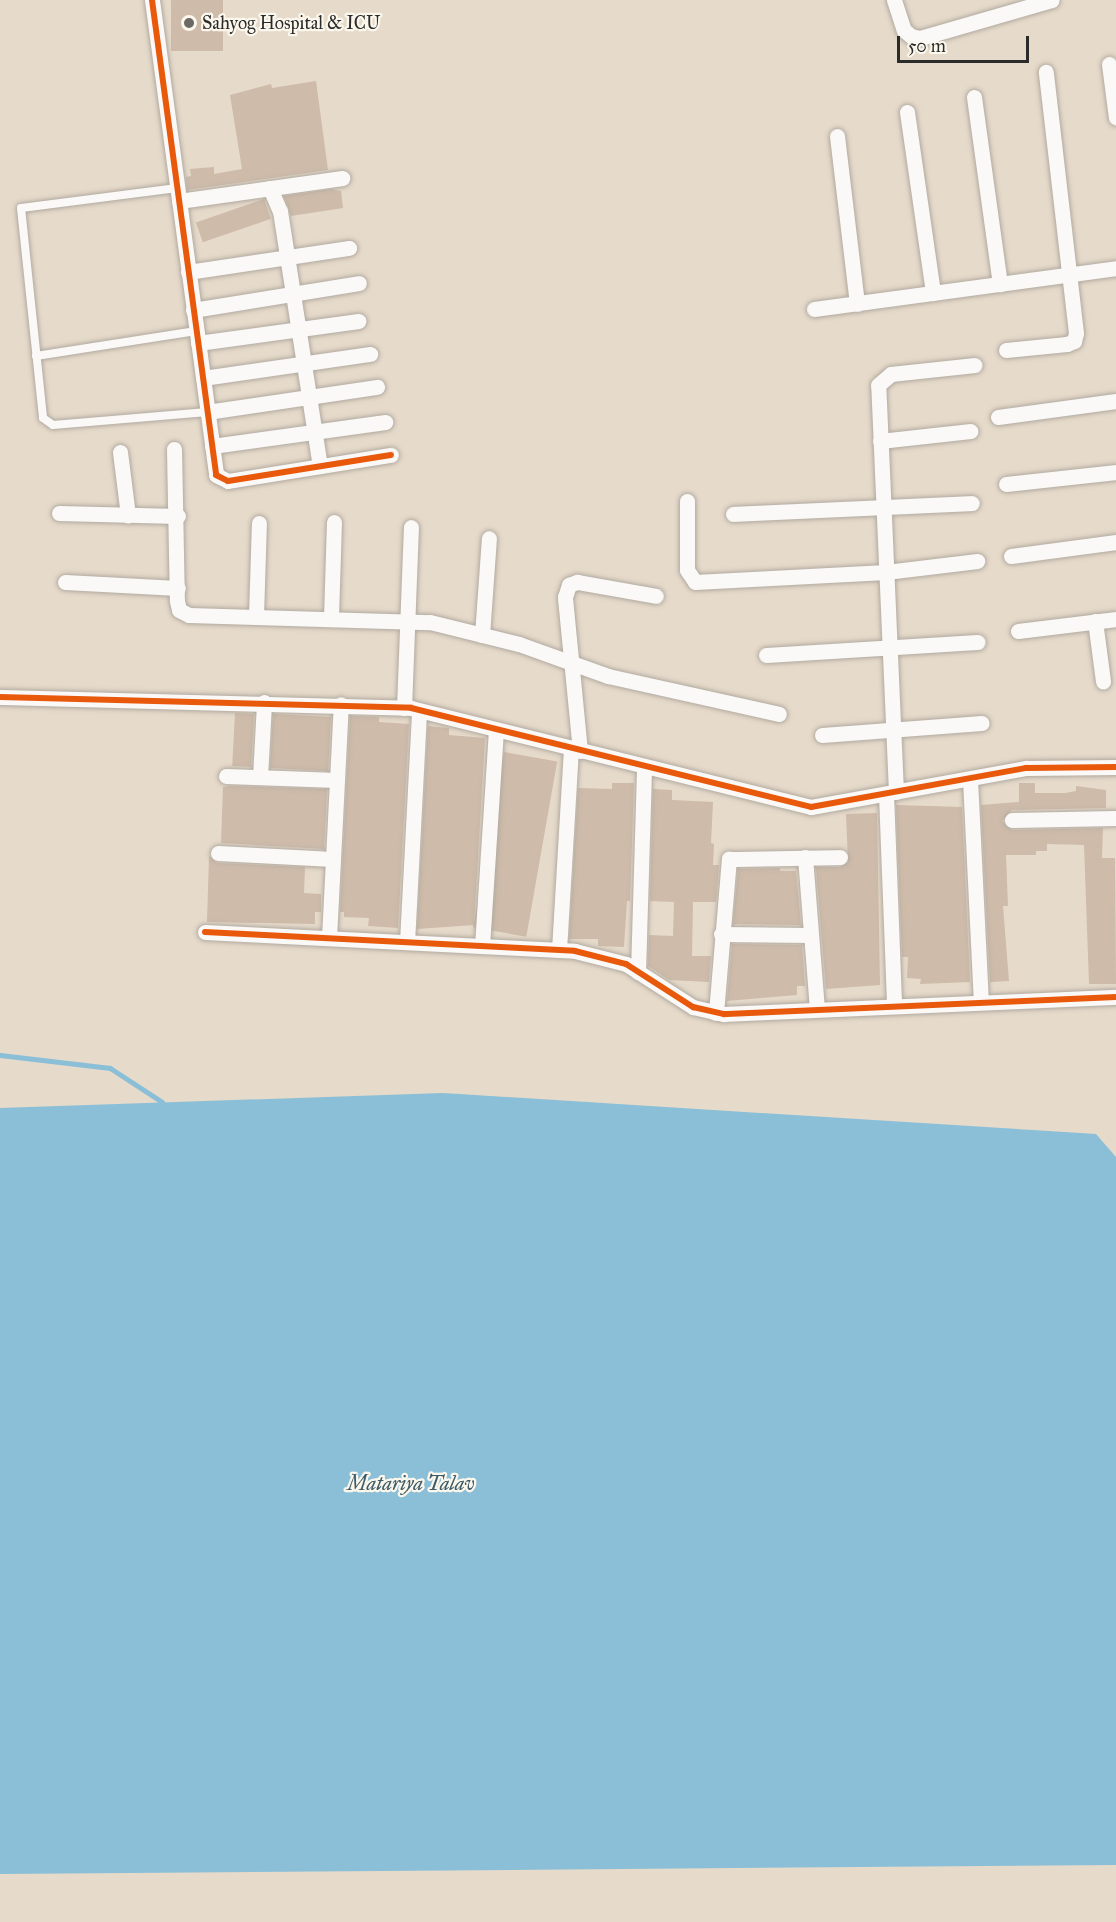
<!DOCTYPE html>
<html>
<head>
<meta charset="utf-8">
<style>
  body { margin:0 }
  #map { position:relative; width:1116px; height:1922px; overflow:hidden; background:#e6daca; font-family:"IM FELL Great Primer",serif }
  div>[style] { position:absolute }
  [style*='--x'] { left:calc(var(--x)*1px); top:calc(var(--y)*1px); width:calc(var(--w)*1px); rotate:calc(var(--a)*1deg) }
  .water>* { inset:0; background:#8abfd7 }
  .stream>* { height:5px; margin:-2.5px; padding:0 2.5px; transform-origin:2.5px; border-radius:2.5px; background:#8abfd7 }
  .building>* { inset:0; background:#cebbaa; transform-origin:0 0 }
  .roads { filter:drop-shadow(0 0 2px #b1aaa0) drop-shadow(0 0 2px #b1aaa0) }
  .lane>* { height:8px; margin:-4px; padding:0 4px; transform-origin:4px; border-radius:4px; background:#fbf9f7 }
  .street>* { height:15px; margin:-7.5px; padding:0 7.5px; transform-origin:7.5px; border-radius:7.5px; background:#fbf9f7 }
  .cycleway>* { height:6px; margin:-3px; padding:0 3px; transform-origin:3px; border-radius:3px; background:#e8590c }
  .dots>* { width:16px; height:16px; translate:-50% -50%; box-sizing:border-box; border:3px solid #fbf7ec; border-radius:50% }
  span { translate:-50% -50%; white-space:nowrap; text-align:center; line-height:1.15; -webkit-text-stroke:4.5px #fbf7ec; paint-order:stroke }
  .poi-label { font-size:18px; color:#2b2b2b }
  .left { translate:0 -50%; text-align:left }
  .water-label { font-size:20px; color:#3e5b69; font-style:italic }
  .scale { position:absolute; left:897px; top:36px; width:132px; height:27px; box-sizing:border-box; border:3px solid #2b2b2b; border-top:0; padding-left:8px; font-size:18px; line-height:21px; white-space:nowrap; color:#2b2b2b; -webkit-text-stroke:4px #fbf7ec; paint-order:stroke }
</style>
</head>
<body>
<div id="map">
  <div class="water">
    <i style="clip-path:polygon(443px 1093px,1096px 1134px,1116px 1157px,1116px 1865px,0 1874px,0 1108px)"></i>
  </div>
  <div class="stream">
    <i style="--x:0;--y:1055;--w:111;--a:6.7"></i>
    <i style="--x:110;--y:1068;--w:62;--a:33.2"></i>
  </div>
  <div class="building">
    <i style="left:171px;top:0;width:52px;height:51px"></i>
    <i style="clip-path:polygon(316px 81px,328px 170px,187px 190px,186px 177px,191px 176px,190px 169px,214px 167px,214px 174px,242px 169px,230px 95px,271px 84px,272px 88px)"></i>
    <i style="clip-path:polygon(331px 189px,341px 191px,343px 208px,291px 216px,284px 196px)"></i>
    <i style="left:264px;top:199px;width:21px;height:72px;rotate:71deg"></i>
    <i style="left:235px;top:713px;width:19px;height:53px;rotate:3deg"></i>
    <i style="left:273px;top:714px;width:58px;height:54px;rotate:3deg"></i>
    <i style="clip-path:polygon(350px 716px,379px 717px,379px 722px,409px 724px,398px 928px,368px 926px,369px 918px,344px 917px,344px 912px,340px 912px)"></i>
    <i style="clip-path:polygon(428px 726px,449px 728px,449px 735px,485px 738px,474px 925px,417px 929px)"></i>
    <i style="left:504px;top:752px;width:54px;height:178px;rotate:10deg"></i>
    <i style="clip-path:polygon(612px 783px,634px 783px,630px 901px,627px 901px,624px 947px,598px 946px,598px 939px,569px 939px,578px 788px,612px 789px)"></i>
    <i style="clip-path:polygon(1019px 783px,1035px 783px,1035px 793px,1065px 793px,1076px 791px,1076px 786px,1106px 790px,1106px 808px,1012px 810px,1002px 821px,1012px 830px,1103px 828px,1102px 858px,1115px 858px,1116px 984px,1089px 984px,1084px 845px,1047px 844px,1047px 851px,1036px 851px,1036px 855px,1006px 855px,1008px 906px,1003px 906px,1009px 981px,990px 982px,981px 805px,1019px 802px)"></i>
    <i style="clip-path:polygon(229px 786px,327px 789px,324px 849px,221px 843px,223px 787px)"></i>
    <i style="clip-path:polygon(653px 789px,672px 790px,672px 800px,713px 802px,711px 843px,714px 844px,713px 865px,719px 865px,716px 902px,693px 902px,692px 956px,711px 956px,709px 982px,669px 980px,648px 966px,649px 935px,673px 936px,674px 902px,650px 901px)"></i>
    <i style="clip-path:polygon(896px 805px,962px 807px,970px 982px,920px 984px,921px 979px,907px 978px,908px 957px,902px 957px)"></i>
    <i style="clip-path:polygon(877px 813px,880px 985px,826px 989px,816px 867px,840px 867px,848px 862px,846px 814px)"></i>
    <i style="clip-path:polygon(209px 856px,217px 863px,305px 867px,304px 893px,321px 894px,321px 912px,315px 912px,315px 924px,207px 922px)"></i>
    <i style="clip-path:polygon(780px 868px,780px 871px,796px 871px,801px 925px,733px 924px,738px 869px)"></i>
    <i style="clip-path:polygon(732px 944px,802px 945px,805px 986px,797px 986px,797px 995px,727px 1001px)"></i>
  </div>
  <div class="roads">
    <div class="lane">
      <i style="--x:177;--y:188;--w:157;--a:172.7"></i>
      <i style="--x:21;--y:208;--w:211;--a:84"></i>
      <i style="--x:43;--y:418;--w:12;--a:35"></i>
      <i style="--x:53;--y:425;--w:155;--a:-4.8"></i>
      <i style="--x:36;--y:356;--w:162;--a:-8.9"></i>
    </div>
    <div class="street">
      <i style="--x:152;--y:0;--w:479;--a:82.3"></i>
      <i style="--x:216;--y:475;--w:13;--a:27"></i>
      <i style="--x:228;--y:481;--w:165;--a:-9.1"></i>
      <i style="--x:894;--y:0;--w:32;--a:72"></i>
      <i style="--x:904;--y:30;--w:9;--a:41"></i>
      <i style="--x:911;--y:36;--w:9;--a:13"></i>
      <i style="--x:920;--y:38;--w:137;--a:-16.1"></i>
      <i style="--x:1109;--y:64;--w:54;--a:82.6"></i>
      <i style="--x:974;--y:97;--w:189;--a:82.1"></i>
      <i style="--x:907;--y:112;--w:183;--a:81.8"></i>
      <i style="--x:837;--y:136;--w:169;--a:83.2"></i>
      <i style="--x:270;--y:188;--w:25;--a:67"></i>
      <i style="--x:280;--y:211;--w:258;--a:81.1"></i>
      <i style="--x:179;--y:201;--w:165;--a:-8"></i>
      <i style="--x:188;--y:272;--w:163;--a:-8.5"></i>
      <i style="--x:814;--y:309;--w:305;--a:-7.7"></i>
      <i style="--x:193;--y:310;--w:168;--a:-9.2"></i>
      <i style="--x:198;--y:343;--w:162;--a:-7.8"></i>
      <i style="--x:1006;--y:350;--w:61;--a:-5.6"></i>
      <i style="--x:1067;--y:344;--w:8;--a:-23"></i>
      <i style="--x:1074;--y:341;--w:8;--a:-76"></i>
      <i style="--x:1076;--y:333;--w:263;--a:-96.6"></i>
      <i style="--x:203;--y:378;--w:169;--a:-8.2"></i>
      <i style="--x:207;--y:412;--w:172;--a:-8.4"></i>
      <i style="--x:998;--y:417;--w:119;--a:-7.7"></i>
      <i style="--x:880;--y:441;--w:91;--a:-6.3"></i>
      <i style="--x:212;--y:446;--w:175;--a:-7.9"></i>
      <i style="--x:174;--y:449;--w:152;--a:88.9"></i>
      <i style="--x:177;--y:601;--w:9;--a:77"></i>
      <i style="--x:179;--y:610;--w:11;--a:27"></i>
      <i style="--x:189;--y:615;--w:241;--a:1.7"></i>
      <i style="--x:430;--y:622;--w:92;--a:13.9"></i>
      <i style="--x:519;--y:644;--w:95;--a:19.8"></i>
      <i style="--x:608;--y:676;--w:175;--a:12.5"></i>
      <i style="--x:120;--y:452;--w:64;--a:82.8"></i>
      <i style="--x:1006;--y:484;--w:111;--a:-6.2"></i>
      <i style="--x:687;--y:501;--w:69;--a:90"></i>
      <i style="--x:687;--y:570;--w:14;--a:56"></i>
      <i style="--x:695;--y:582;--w:191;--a:-3"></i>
      <i style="--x:886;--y:572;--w:92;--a:-6.9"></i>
      <i style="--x:59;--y:513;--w:119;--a:1.4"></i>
      <i style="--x:733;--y:514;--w:239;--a:-2.6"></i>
      <i style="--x:1011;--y:556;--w:106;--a:-7.6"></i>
      <i style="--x:65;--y:582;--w:113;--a:3"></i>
      <i style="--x:256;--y:616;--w:93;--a:-88.2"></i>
      <i style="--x:331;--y:617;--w:95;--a:-88.2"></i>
      <i style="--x:1095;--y:621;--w:61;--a:82.4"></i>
      <i style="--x:1018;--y:631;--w:99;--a:-7"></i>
      <i style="--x:482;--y:635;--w:97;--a:-85.9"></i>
      <i style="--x:766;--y:655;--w:212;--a:-3.5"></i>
      <i style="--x:0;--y:697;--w:411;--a:1.5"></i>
      <i style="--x:411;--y:708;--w:412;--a:13.9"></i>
      <i style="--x:811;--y:807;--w:219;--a:-10.3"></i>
      <i style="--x:1026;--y:768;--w:90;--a:-0.6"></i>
      <i style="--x:404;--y:708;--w:181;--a:-87.8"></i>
      <i style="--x:822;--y:735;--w:160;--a:-4.3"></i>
      <i style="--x:580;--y:751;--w:155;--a:-95.6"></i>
      <i style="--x:565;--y:597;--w:13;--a:-72"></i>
      <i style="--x:569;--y:585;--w:9;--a:-21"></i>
      <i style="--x:577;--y:582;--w:80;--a:10"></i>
      <i style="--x:226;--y:776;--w:111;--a:2.1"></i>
      <i style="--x:260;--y:777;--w:75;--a:-86.9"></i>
      <i style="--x:970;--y:779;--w:223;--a:87.2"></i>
      <i style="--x:896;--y:792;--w:407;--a:-92.5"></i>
      <i style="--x:878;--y:385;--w:17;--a:-40"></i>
      <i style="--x:891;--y:374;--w:84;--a:-6.1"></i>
      <i style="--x:886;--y:794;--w:212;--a:87.8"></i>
      <i style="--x:1012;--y:820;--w:104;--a:-1.1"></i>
      <i style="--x:218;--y:853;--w:115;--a:3"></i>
      <i style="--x:805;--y:857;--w:152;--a:85.5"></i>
      <i style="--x:205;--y:932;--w:370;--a:2.9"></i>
      <i style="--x:575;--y:951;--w:53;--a:14.3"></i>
      <i style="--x:626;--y:964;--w:80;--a:32.7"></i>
      <i style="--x:693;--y:1007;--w:32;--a:13"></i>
      <i style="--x:724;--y:1014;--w:392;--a:-2.5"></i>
      <i style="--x:721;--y:934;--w:90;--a:0.6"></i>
      <i style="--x:329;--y:938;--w:234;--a:-87.1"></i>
      <i style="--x:407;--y:942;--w:231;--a:-87"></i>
      <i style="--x:482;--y:946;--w:216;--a:-86.3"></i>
      <i style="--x:559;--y:950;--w:201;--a:-86.6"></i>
      <i style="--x:638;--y:972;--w:205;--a:-88.3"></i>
      <i style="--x:716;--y:1013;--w:155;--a:-85.2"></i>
      <i style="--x:729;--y:859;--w:111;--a:-1"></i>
    </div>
  </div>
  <div class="cycleway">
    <i style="--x:152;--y:0;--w:479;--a:82.3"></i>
    <i style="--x:216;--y:475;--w:13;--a:27"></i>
    <i style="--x:228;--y:481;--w:165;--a:-9.1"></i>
    <i style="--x:0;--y:697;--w:411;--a:1.5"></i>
    <i style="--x:411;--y:708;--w:412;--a:13.9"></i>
    <i style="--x:811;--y:807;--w:219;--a:-10.3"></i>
    <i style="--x:1026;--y:768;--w:90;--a:-0.6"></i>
    <i style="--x:205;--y:932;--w:370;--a:2.9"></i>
    <i style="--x:575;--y:951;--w:53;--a:14.3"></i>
    <i style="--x:626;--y:964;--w:80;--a:32.7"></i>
    <i style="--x:693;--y:1007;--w:32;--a:13"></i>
    <i style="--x:724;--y:1014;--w:392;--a:-2.5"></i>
  </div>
  <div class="dots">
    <i style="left:189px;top:23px;background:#6c6863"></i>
  </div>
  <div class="poi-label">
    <span class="left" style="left:202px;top:23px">Sahyog Hospital &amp; ICU</span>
  </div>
  <div class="water-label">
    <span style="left:411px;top:1483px">Matariya Talav</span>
  </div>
  <div class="scale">50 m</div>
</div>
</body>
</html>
